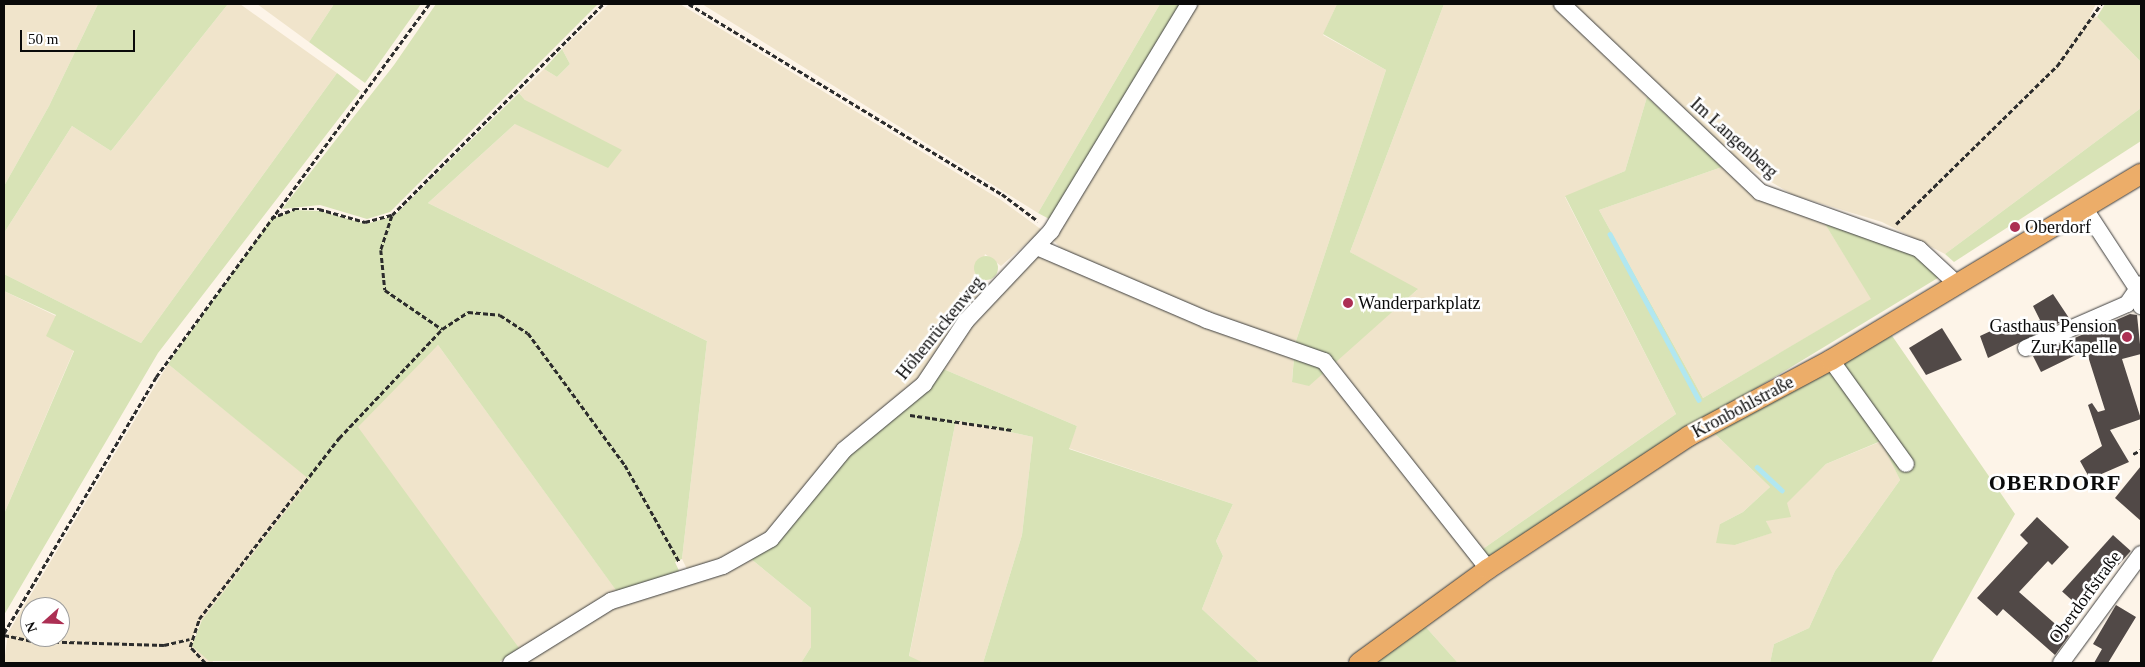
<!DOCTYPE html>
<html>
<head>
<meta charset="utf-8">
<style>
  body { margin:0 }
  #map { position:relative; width:2145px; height:667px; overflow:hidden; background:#fdf4e8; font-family:"Times New Roman",serif }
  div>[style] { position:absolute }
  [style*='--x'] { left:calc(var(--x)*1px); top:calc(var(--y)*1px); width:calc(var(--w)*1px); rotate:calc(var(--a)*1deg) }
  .farmland>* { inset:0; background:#f0e4cb; transform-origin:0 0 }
  .green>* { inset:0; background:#d8e3b6 }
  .round { border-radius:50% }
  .stream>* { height:4.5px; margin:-2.25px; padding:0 2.25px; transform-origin:2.25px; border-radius:2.25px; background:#b1e7f0 }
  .building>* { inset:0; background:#514947; transform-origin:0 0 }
  .path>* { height:2.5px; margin-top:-1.25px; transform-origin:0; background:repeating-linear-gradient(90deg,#2c2c2c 0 5px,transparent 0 7.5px) }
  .roads { filter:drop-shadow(0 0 1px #3d3d3d) drop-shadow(0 0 1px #3d3d3d) }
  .minor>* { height:16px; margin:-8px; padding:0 8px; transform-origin:8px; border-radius:8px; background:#fff }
  .major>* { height:20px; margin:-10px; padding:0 10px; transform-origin:10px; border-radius:10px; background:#ecad69 }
  .dots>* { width:14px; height:14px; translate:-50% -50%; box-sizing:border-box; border:2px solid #fff; border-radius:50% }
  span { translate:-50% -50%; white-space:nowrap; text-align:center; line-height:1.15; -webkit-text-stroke:5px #fff; paint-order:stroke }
  .street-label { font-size:18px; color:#0a0a0a }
  .poi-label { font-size:18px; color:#0a0a0a }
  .left { translate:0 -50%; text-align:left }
  .right { translate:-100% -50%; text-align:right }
  .district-label { font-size:22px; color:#0a0a0a; font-weight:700; letter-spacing:1px }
  .frame { position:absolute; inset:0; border:5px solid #0a0a0a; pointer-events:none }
  .north { position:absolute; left:20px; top:597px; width:50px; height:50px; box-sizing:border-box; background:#fff; border:1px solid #9d9d9d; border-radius:50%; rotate:250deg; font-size:14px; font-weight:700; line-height:20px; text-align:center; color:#0a0a0a }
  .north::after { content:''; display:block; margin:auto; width:18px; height:22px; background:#ac2f53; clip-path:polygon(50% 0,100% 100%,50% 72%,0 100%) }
  .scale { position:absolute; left:20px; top:30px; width:115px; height:22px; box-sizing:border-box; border:2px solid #0a0a0a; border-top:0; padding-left:6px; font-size:15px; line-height:18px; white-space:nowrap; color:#0a0a0a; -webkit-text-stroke:4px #fff; paint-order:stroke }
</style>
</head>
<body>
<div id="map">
  <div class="farmland">
    <i style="clip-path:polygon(4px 4px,98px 4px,49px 106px,4px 186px)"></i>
    <i style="clip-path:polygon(228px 4px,240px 4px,337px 73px,141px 343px,4px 274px,4px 233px,72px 126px,111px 151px)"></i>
    <i style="clip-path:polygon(257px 4px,334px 4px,309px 42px)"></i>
    <i style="clip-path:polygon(609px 4px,680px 4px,1001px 200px,1042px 230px,1001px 266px,985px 254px,979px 277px,987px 283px,917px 379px,839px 443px,768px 535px,689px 573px,682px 559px,707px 341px,428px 203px,515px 124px,525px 100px,519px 93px,544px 69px,557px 77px,570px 64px,562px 49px)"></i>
    <i style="clip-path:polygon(702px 4px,1160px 4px,1038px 213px)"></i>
    <i style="clip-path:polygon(1195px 4px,1337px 4px,1323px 35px,1386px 70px,1295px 344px,1072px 260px,1053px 240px)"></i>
    <i style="clip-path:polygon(1444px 4px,1552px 4px,1647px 97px,1625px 171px,1565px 197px,1676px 414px,1480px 551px,1335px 361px,1417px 290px,1350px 252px)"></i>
    <i style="clip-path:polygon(1569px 4px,2096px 4px,2090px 16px,2097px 17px,2141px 62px,2141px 108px,1945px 254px,1882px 222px,1793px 195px,1745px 166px)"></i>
    <i style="clip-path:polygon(1722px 167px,1758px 198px,1825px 224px,1872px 299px,1703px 398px,1599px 210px)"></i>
    <i style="clip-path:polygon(1039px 255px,1294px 355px,1292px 381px,1325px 369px,1481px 568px,1345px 663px,1260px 663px,1202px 609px,1223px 556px,1216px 541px,1233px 504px,1068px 448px,1077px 426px,941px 368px,971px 324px)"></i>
    <i style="clip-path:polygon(4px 291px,56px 316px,74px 350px,4px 514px)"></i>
    <i style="left:438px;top:345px;width:306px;height:115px;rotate:54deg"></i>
    <i style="clip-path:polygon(evenodd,168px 364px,311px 480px,202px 620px,193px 637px,214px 663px,4px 663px,8px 633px,168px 364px,30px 607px,60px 607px,60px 637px,30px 637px,30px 607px)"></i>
    <i style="clip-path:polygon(956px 420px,1033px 437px,1022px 535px,983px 663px,924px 663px,909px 657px)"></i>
    <i style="clip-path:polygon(1713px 432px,1770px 487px,1743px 512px,1720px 524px,1735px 545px,1771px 533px,1766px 521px,1826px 464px,1882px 441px,1900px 480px,1835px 571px,1809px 628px,1774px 644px,1770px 663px,1458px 663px,1424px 625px)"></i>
    <i style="clip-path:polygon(751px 559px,811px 608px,811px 647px,801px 663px,517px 663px,613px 605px)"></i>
  </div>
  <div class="green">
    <i style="clip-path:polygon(98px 4px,228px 4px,111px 151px,72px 126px,4px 233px,4px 186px,49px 106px)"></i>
    <i style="clip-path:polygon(334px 4px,421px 4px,365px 83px,309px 42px)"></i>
    <i style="clip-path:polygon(436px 4px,598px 4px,390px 212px,367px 219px,320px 205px,282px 209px,394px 65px)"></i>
    <i style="clip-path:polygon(1160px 4px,1180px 4px,1051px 220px,1038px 213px)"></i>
    <i style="clip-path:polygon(1337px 4px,1444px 4px,1350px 252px,1418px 289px,1309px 386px,1292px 382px,1295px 344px,1386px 70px,1323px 34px)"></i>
    <i style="clip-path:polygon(2105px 4px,2141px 4px,2141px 62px,2097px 17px)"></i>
    <i style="clip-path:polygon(562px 49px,570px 64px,557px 77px,544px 69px)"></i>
    <i style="clip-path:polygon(337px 73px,360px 91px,158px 353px,4px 615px,4px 514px,74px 351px,46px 336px,56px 315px,4px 291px,4px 274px,141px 343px)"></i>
    <i style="clip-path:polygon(519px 93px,525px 100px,622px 150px,608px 168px,515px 124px,428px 203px,707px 341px,682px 559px,675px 562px,680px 573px,618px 593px,438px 345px,358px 427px,519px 648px,498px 663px,209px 661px,192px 646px,202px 620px,310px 480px,168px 364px,271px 219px,295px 210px,320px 211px,366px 224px,394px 216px)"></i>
    <i style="clip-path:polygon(1647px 97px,1722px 167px,1599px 210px,1703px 398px,1871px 299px,1825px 224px,1917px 255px,1941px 276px,1712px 415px,1488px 561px,1480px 551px,1676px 414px,1565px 196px,1625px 171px)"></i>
    <i style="clip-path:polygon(2141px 108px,2141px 141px,1954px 262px,1945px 254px)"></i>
    <i class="round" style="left:974px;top:256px;width:24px;height:24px"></i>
    <i style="clip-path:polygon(1886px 327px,2015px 514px,1931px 663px,1770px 663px,1774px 644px,1809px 628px,1835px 571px,1900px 480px,1881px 441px,1826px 464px,1787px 503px,1791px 517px,1766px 521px,1772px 533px,1735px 545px,1716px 543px,1720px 524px,1743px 512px,1770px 487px,1713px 432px)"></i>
    <i style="clip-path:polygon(941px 368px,1077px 426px,1069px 449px,1233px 504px,1216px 541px,1223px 556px,1202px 609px,1260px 663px,983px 663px,1022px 535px,1033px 437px,956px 420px,909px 656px,924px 663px,801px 663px,811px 647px,811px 608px,751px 559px,846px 452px)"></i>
    <i style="clip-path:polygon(1424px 625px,1458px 663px,1372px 663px)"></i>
  </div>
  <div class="stream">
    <i style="--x:1610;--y:234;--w:188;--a:61.8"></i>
    <i style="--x:1757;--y:467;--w:34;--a:43"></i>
  </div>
  <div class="building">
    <i style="clip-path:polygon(2053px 294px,2069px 318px,1988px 358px,1980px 336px,2010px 322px,2014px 334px,2040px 320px,2033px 306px)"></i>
    <i style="clip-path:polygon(2130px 314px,2137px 315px,2141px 354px,2122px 359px,2141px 419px,2110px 430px,2129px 462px,2090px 479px,2080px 461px,2102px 446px,2088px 405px,2092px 403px,2098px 412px,2105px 410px,2086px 350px,2041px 372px,2033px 356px)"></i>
    <i style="clip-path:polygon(1942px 328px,1962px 360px,1926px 375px,1909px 348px)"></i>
    <i style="clip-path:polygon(2141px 466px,2141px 521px,2115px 498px)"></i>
    <i style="clip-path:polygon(2037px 517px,2069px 547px,2052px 565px,2048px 561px,2019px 592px,2069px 636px,2055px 655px,2003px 609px,1997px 616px,1977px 598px,2028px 543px,2020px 535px)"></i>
    <i style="left:2113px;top:535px;width:24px;height:76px;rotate:42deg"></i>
    <i style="clip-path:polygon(2116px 605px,2136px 617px,2108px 663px,2094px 663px,2102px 649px,2093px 644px)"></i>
  </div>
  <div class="path">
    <i style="--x:689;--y:4;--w:366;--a:31.3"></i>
    <i style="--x:1002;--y:194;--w:45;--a:36.9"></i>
    <i style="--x:392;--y:216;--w:36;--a:108"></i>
    <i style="--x:381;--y:250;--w:40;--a:84.3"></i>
    <i style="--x:385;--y:290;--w:69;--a:34.4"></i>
    <i style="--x:271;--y:218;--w:25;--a:-21"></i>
    <i style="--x:294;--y:209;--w:25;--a:0"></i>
    <i style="--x:319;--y:209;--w:48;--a:15.8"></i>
    <i style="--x:365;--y:222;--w:28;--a:-15"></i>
    <i style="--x:392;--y:215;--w:298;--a:-45"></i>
    <i style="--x:1896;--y:224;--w:226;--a:-44.5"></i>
    <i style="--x:2057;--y:66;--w:76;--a:-54.6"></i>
    <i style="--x:910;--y:415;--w:103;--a:8.4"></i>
    <i style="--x:2133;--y:454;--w:9;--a:-27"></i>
    <i style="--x:4;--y:633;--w:298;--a:-59.3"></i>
    <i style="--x:156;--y:377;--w:462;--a:-53.8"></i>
    <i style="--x:4;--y:635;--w:29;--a:12"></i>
    <i style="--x:32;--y:641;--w:132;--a:1.7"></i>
    <i style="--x:164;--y:645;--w:26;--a:-13"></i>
    <i style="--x:205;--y:663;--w:22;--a:-133"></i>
    <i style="--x:190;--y:647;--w:29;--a:-72"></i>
    <i style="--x:199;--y:619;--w:229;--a:-52.3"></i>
    <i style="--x:339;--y:438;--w:150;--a:-46.6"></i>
    <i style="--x:442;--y:329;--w:31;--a:-33"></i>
    <i style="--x:468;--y:312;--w:32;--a:5"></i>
    <i style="--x:500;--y:315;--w:33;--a:33"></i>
    <i style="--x:528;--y:333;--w:164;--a:53.7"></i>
    <i style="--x:625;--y:465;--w:112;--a:60.7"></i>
  </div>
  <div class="roads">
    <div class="minor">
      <i style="--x:1562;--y:4;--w:273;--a:43.5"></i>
      <i style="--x:1760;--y:192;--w:169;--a:19.7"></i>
      <i style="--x:1919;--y:249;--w:53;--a:42.7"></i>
      <i style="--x:2085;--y:209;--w:93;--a:56.8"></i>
      <i style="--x:2136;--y:287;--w:20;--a:75"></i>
      <i style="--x:1037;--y:247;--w:185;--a:23.2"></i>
      <i style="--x:1207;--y:320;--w:124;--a:19.3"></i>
      <i style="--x:1324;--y:361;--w:265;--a:51.7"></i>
      <i style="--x:2026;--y:348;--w:110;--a:-23.5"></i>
      <i style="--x:2127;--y:304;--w:24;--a:-55"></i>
      <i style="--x:1831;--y:360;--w:128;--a:54.2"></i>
      <i style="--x:511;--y:663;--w:118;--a:-31.8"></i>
      <i style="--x:611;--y:601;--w:117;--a:-17.4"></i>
      <i style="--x:723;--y:566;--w:55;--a:-29.4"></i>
      <i style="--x:771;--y:539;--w:115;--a:-50.6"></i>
      <i style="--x:844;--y:450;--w:104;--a:-39.5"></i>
      <i style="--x:924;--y:384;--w:76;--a:-56.3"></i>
      <i style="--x:966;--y:321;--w:124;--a:-46.6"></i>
      <i style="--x:1051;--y:231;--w:266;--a:-58.7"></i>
      <i style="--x:2061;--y:663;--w:135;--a:-53.7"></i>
    </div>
    <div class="major">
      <i style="--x:1359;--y:663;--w:160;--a:-36.1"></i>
      <i style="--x:1488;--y:569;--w:241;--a:-33.5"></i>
      <i style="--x:1689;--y:436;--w:161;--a:-28.2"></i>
      <i style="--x:1831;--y:360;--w:362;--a:-31"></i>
    </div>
  </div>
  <div class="dots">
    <i style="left:2015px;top:227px;background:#ac2f53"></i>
    <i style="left:1348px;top:303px;background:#ac2f53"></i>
    <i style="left:2127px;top:337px;background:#ac2f53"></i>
  </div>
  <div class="street-label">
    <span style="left:1734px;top:138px;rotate:42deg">Im Langenberg</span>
    <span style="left:940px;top:328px;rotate:-51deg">Höhenrückenweg</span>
    <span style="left:1743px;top:407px;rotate:-28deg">Kronbohlstraße</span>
    <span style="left:2085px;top:597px;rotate:-54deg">Oberdorfstraße</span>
  </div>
  <div class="poi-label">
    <span class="left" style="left:2025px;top:227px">Oberdorf</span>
    <span class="left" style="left:1358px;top:303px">Wanderparkplatz</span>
    <span class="right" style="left:2117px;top:337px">Gasthaus Pension<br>Zur Kapelle</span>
  </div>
  <div class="district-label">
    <span style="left:2055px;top:483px">OBERDORF</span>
  </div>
  <div class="frame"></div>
  <div class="north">N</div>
  <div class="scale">50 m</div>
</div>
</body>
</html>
